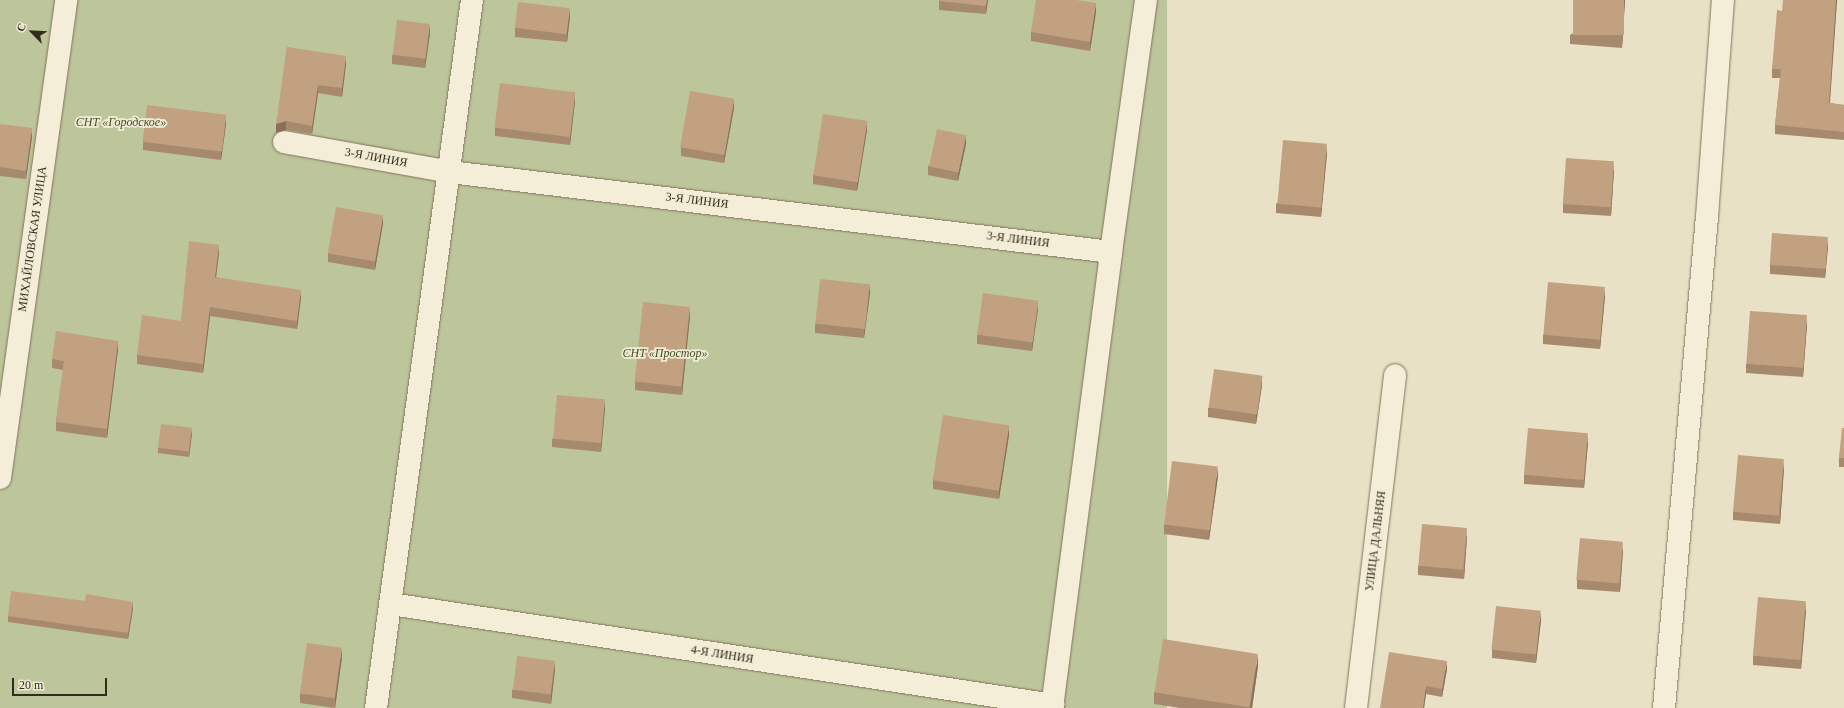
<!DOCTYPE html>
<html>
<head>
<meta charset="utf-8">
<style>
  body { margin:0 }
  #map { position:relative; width:1844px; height:708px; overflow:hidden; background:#e9e1c6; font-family:Georgia,serif }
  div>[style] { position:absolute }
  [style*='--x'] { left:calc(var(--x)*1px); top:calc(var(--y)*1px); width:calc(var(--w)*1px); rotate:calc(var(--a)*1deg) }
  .green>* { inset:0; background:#bdc59b; transform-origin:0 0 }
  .roads { filter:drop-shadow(0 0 1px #82745e) drop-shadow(0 0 1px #82745e) }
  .minor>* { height:22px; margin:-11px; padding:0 11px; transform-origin:11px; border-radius:11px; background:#f4eed8 }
  .wall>* { inset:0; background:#a78a6e }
  .shaded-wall>* { inset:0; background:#88715a }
  .building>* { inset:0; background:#c2a180; transform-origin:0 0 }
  span { translate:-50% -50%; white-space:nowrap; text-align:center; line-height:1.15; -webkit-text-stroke:3.5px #f1ebd4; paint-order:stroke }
  .park-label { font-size:12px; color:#414e29; font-style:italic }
  .street-label { font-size:12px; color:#342b20 }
  .north { position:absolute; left:12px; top:12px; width:40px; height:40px; -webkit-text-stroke:3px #f1ebd4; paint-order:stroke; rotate:294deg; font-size:11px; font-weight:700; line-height:16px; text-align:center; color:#342b20 }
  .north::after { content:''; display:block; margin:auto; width:14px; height:18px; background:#342b20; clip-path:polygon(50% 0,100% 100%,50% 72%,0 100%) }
  .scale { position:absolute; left:12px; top:678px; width:95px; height:18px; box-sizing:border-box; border:2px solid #342b20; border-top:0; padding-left:5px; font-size:12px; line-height:14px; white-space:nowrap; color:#342b20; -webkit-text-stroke:3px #f1ebd4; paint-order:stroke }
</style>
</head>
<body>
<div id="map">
  <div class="green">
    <i style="left:0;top:0;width:1167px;height:708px"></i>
  </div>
  <div class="roads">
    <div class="minor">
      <i style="--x:284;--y:142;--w:169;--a:10.2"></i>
      <i style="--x:450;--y:172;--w:666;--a:6.9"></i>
      <i style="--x:0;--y:478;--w:483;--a:-82.1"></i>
      <i style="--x:391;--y:604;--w:670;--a:8.67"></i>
      <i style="--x:376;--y:708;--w:714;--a:-82.28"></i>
      <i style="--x:1052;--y:708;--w:460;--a:-82.6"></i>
      <i style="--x:1111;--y:252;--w:254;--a:-82.1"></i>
      <i style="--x:1356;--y:708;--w:335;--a:-83.3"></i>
      <i style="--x:1664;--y:708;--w:493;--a:-85"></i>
      <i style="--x:1707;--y:217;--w:218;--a:-85.8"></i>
    </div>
  </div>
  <div class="wall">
    <i style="clip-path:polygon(939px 0,988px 0,986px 14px,939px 10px)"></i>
    <i style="clip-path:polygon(1625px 0,1622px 48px,1570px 44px,1570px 35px)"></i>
    <i style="clip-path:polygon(1837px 0,1830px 103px,1844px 105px,1844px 140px,1775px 134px,1775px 125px,1780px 78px,1772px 78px,1772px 69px,1782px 11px)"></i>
    <i style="clip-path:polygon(1096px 12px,1090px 51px,1031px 41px,1031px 32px)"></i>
    <i style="clip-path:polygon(570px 16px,567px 42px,515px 37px,515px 28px)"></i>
    <i style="clip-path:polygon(430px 33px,425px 68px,392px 64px,392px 55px)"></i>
    <i style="clip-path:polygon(287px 47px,346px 64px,342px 97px,318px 93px,312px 134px,286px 130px,276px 133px)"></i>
    <i style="clip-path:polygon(575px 101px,570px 145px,495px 136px,495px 128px)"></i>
    <i style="clip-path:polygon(734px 108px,724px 163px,681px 156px,681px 147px)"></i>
    <i style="clip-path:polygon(0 124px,32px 137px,26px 179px,0 176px)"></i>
    <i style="clip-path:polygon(226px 124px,221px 160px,143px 150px,143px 142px)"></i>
    <i style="clip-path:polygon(867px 130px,857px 191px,813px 184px,813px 175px)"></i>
    <i style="clip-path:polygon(966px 144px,958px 181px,928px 175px,928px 166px)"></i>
    <i style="clip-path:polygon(1327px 153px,1321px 217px,1276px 213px,1276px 204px)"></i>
    <i style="clip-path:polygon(1614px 170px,1611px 216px,1563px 213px,1563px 204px)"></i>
    <i style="clip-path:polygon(383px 223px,375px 270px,328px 262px,328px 253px)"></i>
    <i style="clip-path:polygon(1828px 246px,1825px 278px,1770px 274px,1770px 265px)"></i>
    <i style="clip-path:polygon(219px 253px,216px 277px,301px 298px,297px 329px,210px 316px,203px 373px,137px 364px,137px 355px,181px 321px)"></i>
    <i style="clip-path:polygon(870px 293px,864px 338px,815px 333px,815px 324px)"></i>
    <i style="clip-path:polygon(1605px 296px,1600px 349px,1543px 344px,1543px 335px)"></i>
    <i style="clip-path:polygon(1038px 309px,1032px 351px,977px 344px,977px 335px)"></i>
    <i style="clip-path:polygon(690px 316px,682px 395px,635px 390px,635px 382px)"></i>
    <i style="clip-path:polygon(1807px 324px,1803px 377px,1746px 373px,1746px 364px)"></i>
    <i style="clip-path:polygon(118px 349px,107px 438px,56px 431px,56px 422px,63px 370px,52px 368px,52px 359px)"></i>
    <i style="clip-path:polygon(1262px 385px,1256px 424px,1208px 417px,1208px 408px)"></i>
    <i style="clip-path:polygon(605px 408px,601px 452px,552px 447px,552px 439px)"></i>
    <i style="clip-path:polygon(1844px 428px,1844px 467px,1839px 467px,1839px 458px)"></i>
    <i style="clip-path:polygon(192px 433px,189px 457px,158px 453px,158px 448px)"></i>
    <i style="clip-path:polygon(1009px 435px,999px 499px,933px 489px,933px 480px)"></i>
    <i style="clip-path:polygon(1588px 442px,1584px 488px,1524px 484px,1524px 475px)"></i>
    <i style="clip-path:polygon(1784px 468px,1780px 524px,1733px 520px,1733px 512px)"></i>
    <i style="clip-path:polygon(1218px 476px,1209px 540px,1164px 534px,1164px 525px)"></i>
    <i style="clip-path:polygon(1467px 536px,1464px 579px,1418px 575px,1418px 566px)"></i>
    <i style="clip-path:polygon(1623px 550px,1620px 592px,1577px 589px,1577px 580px)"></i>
    <i style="clip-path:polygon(133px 608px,128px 639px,8px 622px,8px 616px)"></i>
    <i style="clip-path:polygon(1806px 610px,1801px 669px,1753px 665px,1753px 656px)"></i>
    <i style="clip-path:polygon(1541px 620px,1536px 663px,1492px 658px,1492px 650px)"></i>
    <i style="clip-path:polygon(342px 657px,335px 708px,300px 703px,300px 694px)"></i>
    <i style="clip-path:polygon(1258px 666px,1252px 708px,1180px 708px,1154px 704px,1154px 692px)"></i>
    <i style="clip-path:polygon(555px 669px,551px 704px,512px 698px,512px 690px)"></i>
    <i style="clip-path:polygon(1447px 669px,1442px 697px,1426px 694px,1424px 708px,1380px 708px)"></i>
  </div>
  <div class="shaded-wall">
    <i style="clip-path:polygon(987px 0,988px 0,986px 14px,986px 6px)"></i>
    <i style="clip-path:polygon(1624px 0,1625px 0,1622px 48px,1622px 39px)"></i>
    <i style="clip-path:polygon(1836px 0,1837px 0,1829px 112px,1829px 103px)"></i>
    <i style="clip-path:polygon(1096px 3px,1096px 12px,1090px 51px,1090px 42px)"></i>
    <i style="clip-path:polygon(570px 8px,570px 16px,567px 42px,567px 33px)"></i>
    <i style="clip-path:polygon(430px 24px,430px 33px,425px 68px,425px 60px)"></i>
    <i style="clip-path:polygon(346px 56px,346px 64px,342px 97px,342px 88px)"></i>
    <i style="clip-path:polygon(318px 85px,318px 93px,312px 134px,312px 126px)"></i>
    <i style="clip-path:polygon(575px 92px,575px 101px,570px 145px,570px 136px)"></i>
    <i style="clip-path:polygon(734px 99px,734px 108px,724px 163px,724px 155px)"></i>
    <i style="clip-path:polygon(226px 115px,226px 124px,221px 160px,221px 151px)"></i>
    <i style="clip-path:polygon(286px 121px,286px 130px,276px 133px,276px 124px)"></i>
    <i style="clip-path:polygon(867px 121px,867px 130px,857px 191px,857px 182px)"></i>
    <i style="clip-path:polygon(32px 128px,32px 137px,26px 179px,26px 171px)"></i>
    <i style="clip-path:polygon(966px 135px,966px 144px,958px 181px,958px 173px)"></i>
    <i style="clip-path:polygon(1327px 144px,1327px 153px,1321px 217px,1321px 209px)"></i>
    <i style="clip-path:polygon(1614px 161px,1614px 170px,1611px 216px,1611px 208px)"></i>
    <i style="clip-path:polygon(383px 215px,383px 223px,375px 270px,375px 261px)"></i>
    <i style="clip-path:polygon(1828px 237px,1828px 246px,1825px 278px,1825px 270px)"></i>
    <i style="clip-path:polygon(219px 245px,219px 253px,215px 285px,215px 277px)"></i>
    <i style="clip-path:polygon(870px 284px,870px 293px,864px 338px,864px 330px)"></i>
    <i style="clip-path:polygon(1605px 287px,1605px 296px,1600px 349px,1600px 340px)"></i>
    <i style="clip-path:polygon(301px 290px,301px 298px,297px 329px,297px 321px)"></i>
    <i style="clip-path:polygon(1038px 301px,1038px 309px,1032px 351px,1032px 343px)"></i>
    <i style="clip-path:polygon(210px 307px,210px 316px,203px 373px,203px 364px)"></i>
    <i style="clip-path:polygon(690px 307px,690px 316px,682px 395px,682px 386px)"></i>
    <i style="clip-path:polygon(1807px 315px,1807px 324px,1803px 377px,1803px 368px)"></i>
    <i style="clip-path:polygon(118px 341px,118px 349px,107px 438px,107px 429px)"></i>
    <i style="clip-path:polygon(1262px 376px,1262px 385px,1256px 424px,1256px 416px)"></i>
    <i style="clip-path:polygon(605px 399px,605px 408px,601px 452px,601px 443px)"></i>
    <i style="clip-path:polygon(1009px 426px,1009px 435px,999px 499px,999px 491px)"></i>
    <i style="clip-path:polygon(192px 428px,192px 433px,189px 457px,189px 452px)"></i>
    <i style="clip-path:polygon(1588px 433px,1588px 442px,1584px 488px,1584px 480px)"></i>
    <i style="clip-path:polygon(1784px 459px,1784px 468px,1780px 524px,1780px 515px)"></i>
    <i style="clip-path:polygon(1218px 467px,1218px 476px,1209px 540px,1209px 532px)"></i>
    <i style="clip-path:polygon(1467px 528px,1467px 536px,1464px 579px,1464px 570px)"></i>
    <i style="clip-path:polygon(1623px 542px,1623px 550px,1620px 592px,1620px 583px)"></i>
    <i style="clip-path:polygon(1806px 601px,1806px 610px,1801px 669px,1801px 660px)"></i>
    <i style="clip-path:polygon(133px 602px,133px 608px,128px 639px,128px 633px)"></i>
    <i style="clip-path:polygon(1541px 611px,1541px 620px,1536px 663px,1536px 654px)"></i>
    <i style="clip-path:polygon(342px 648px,342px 657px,335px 708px,335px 699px)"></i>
    <i style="clip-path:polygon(1258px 654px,1258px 666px,1252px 708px,1250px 708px)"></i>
    <i style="clip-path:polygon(555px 661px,555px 669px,551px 704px,551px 695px)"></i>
    <i style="clip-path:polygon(1447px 661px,1447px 669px,1442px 697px,1442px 689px)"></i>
    <i style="clip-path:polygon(1426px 686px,1426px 694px,1424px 708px,1423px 708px)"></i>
  </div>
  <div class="building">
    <i style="clip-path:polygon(939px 0,987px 0,986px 6px,939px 1px)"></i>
    <i style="clip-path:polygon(1036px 0,1076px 0,1096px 3px,1090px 42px,1031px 32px)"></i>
    <i style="left:1573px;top:0;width:51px;height:35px"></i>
    <i style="clip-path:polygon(1783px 0,1836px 0,1829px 103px,1844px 105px,1844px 132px,1775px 125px,1781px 69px,1772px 69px,1777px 10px,1782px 11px)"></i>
    <i style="left:518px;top:2px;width:52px;height:26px;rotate:7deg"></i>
    <i style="left:397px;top:20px;width:33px;height:35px;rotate:7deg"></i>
    <i style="clip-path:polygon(287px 47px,346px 56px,342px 88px,318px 85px,312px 126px,286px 121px,276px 124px)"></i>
    <i style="left:500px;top:83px;width:76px;height:45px;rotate:7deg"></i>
    <i style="left:690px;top:91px;width:45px;height:57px;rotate:10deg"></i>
    <i style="left:147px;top:105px;width:80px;height:37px;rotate:7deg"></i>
    <i style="left:823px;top:114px;width:45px;height:62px;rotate:9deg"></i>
    <i style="clip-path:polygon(0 124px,32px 128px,26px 171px,0 167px)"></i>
    <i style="left:937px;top:129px;width:30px;height:38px;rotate:12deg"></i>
    <i style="left:1283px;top:140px;width:44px;height:64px;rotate:5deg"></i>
    <i style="left:1566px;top:158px;width:48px;height:46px;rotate:4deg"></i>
    <i style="left:336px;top:207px;width:48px;height:47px;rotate:10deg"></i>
    <i style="left:1772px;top:233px;width:56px;height:32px;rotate:4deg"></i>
    <i style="clip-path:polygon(189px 241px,219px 245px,215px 277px,301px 290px,297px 321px,210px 307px,203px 364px,137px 355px,142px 315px,181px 321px)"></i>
    <i style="left:820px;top:279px;width:50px;height:45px;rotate:6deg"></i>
    <i style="left:1548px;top:282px;width:57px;height:53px;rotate:5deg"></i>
    <i style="left:983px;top:293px;width:56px;height:42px;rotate:8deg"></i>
    <i style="left:643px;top:302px;width:47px;height:80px;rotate:6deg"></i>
    <i style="left:1750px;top:311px;width:57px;height:53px;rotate:4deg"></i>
    <i style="clip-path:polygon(56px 331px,118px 341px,107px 429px,56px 422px,64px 361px,52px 359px)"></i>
    <i style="left:1214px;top:369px;width:49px;height:39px;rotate:8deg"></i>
    <i style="left:557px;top:395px;width:48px;height:44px;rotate:5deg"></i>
    <i style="left:943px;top:415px;width:67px;height:66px;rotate:9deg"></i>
    <i style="left:161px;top:424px;width:31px;height:24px;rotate:7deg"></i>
    <i style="left:1528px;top:428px;width:60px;height:47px;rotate:5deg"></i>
    <i style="clip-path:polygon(1842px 428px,1844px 428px,1844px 458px,1839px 458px)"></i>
    <i style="left:1738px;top:455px;width:46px;height:57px;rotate:5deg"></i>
    <i style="left:1172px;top:461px;width:46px;height:64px;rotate:7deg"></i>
    <i style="left:1422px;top:524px;width:45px;height:42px;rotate:5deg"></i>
    <i style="left:1580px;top:538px;width:43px;height:42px;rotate:5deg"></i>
    <i style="clip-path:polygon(11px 591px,85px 601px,86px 594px,133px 602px,128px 633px,8px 616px)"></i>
    <i style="left:1758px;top:597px;width:48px;height:59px;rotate:5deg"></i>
    <i style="left:1496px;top:606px;width:45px;height:44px;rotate:6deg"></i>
    <i style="left:1163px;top:639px;width:96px;height:54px;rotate:9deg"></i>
    <i style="left:307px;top:643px;width:35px;height:51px;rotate:8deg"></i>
    <i style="clip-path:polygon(1389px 652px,1447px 661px,1442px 689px,1426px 686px,1423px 708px,1380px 708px)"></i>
    <i style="left:517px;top:656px;width:38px;height:34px;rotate:7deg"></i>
  </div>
  <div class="park-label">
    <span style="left:121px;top:123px">СНТ «Городское»</span>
    <span style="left:665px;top:354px">СНТ «Простор»</span>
  </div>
  <div class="street-label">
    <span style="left:376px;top:158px;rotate:10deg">3-Я ЛИНИЯ</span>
    <span style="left:697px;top:201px;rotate:7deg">3-Я ЛИНИЯ</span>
    <span style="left:33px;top:239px;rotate:-82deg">МИХАЙЛОВСКАЯ УЛИЦА</span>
    <span style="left:1018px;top:240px;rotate:7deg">3-Я ЛИНИЯ</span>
    <span style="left:1376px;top:541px;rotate:-83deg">УЛИЦА ДАЛЬНЯЯ</span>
    <span style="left:722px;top:655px;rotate:9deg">4-Я ЛИНИЯ</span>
  </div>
  <div class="north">С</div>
  <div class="scale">20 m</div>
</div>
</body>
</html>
